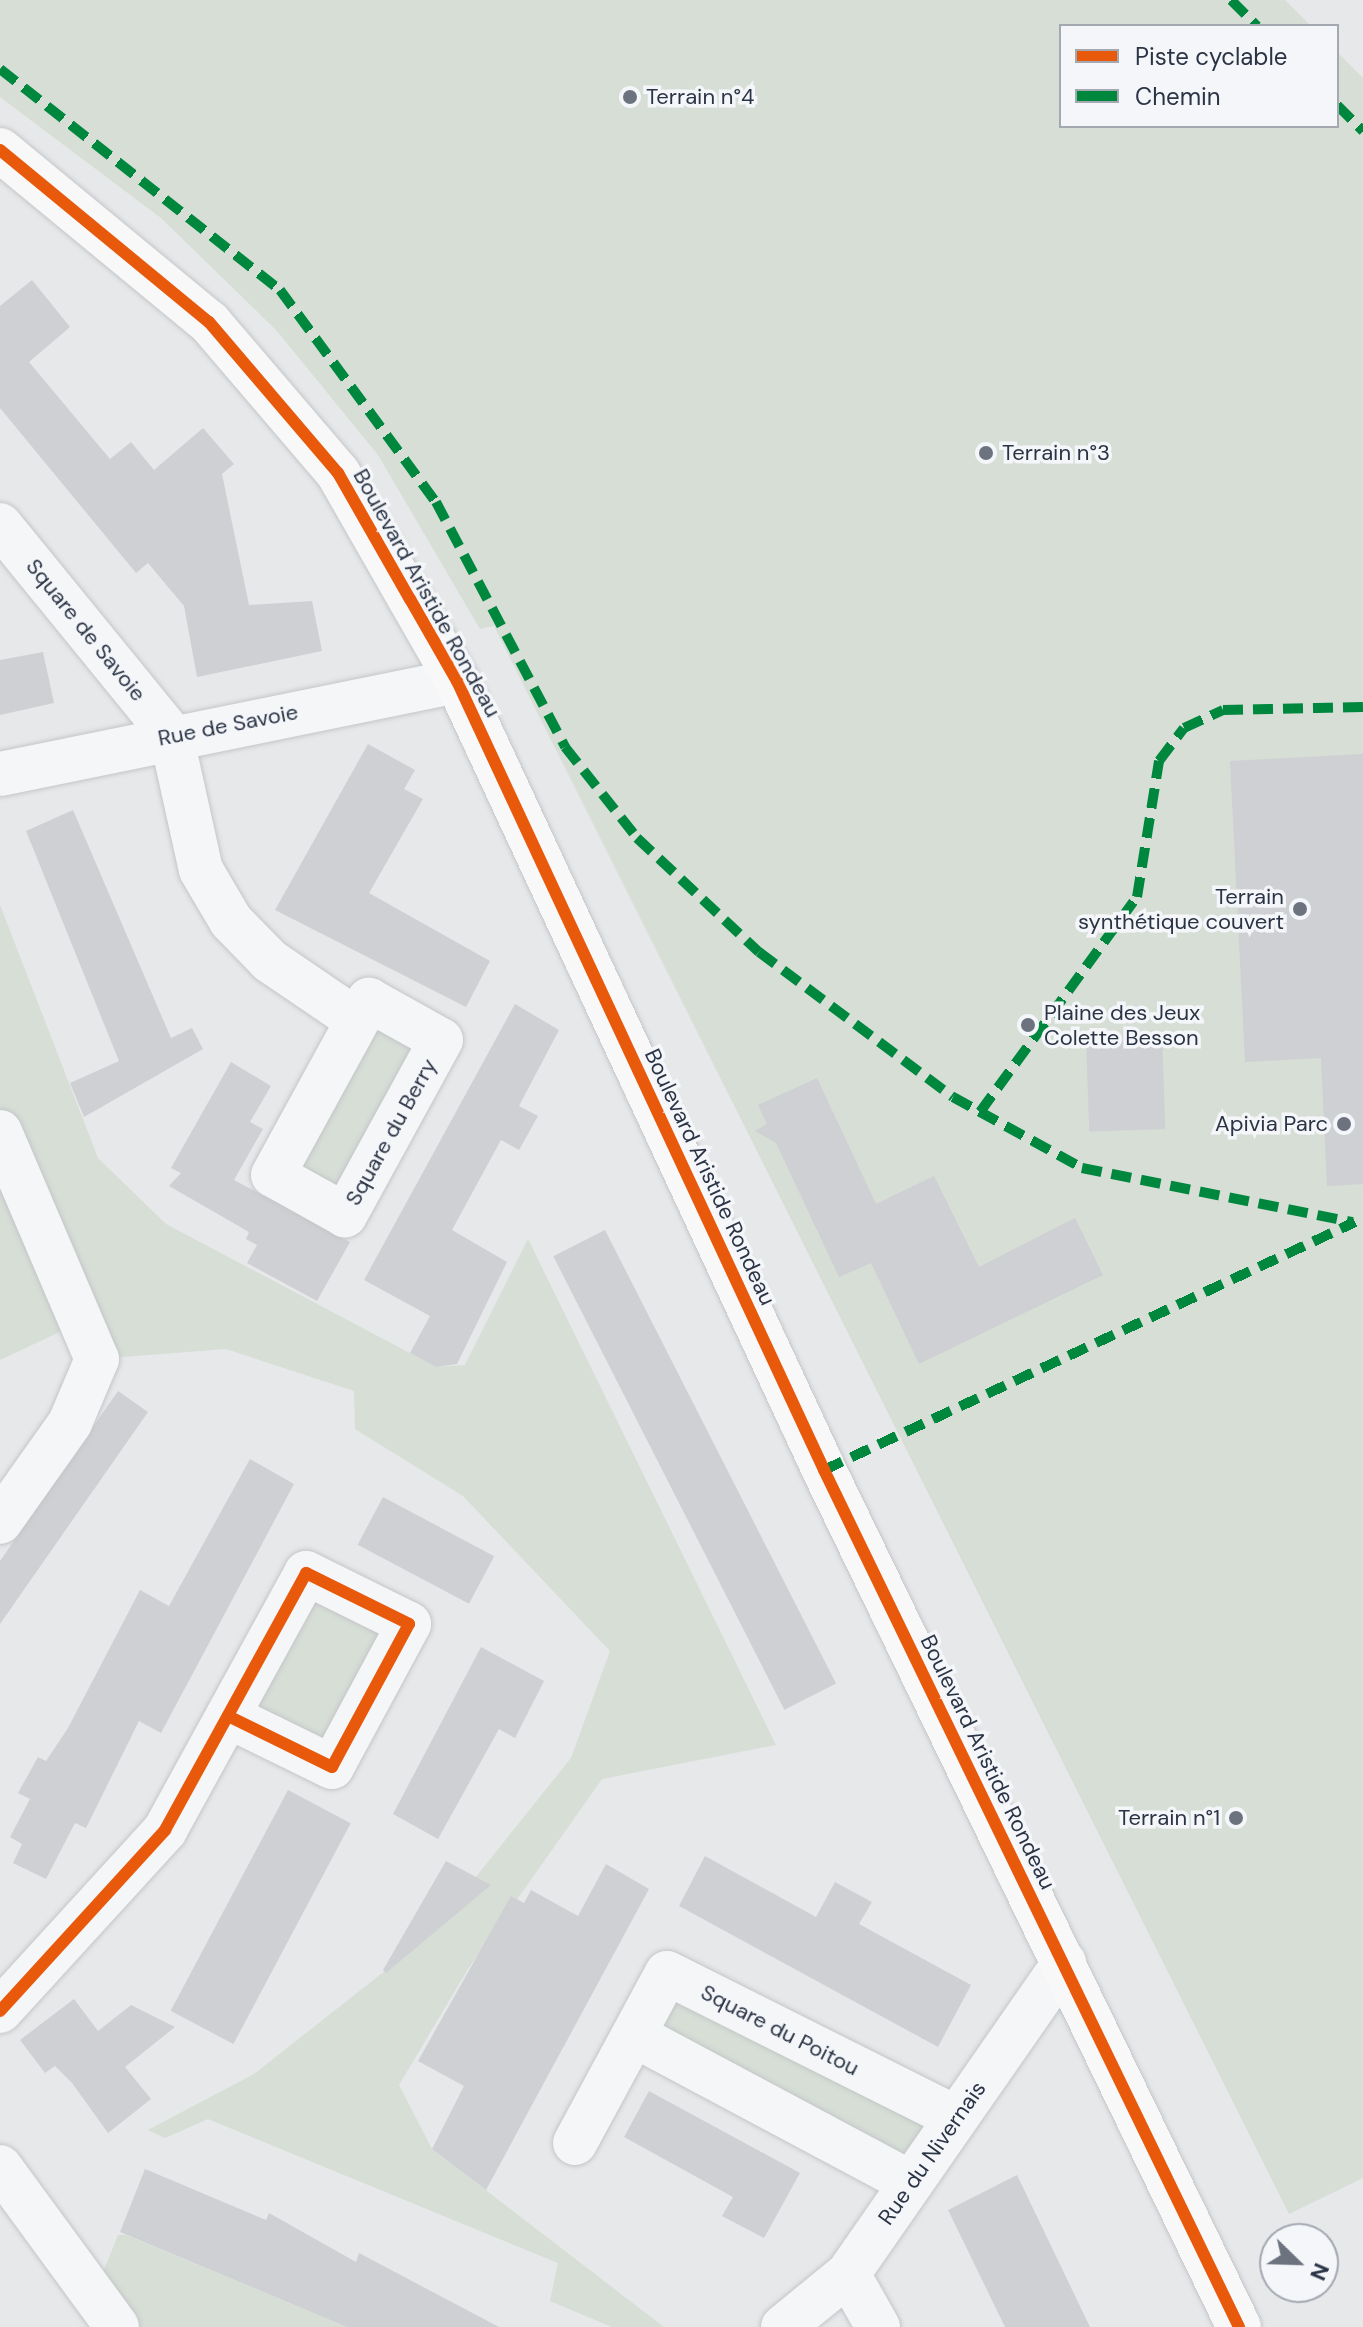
<!DOCTYPE html>
<html>
<head>
<meta charset="utf-8">
<style>
  body { margin:0 }
  #map { position:relative; width:1363px; height:2327px; overflow:hidden; background:#e6e8ea; font-family:"DM Sans",sans-serif }
  div>[style] { position:absolute }
  [style*='--x'] { left:calc(var(--x)*1px); top:calc(var(--y)*1px); width:calc(var(--w)*1px); rotate:calc(var(--a)*1deg) }
  .green>* { inset:0; background:#d6ded6; transform-origin:0 0 }
  .building>* { inset:0; background:#ced0d3; transform-origin:0 0 }
  .roads { filter:drop-shadow(0 0 2px #c4c6c8) drop-shadow(0 0 2px #c4c6c8) }
  .street>* { height:44px; margin:-22px; padding:0 22px; transform-origin:22px; border-radius:22px; background:#f5f6f7 }
  .secondary>* { height:44px; margin:-22px; padding:0 22px; transform-origin:22px; border-radius:22px; background:#f8f8f8 }
  .quiet>* { height:10px; margin-top:-5px; transform-origin:0; background:repeating-linear-gradient(90deg,#00873e 0 20px,transparent 0 30px) }
  .cycleway>* { height:12px; margin:-6px; padding:0 6px; transform-origin:6px; border-radius:6px; background:#e8590c }
  .dots>* { width:22px; height:22px; translate:-50% -50%; box-sizing:border-box; border:4px solid #f4f6f9; border-radius:50% }
  span { translate:-50% -50%; white-space:nowrap; text-align:center; line-height:1.15; -webkit-text-stroke:7px #f4f6f9; paint-order:stroke }
  .poi-label { font-size:22px; color:#2b3445 }
  .left { translate:0 -50%; text-align:left }
  .right { translate:-100% -50%; text-align:right }
  .street-label { font-size:22px; color:#2b3445 }
  .legend { position:absolute; left:1059px; top:24px; width:280px; height:104px; box-sizing:border-box; background:#f4f6f9; border:2px solid #a4a8b1; margin:0; padding:10px 14px; list-style:none; font-size:24px; color:#2b3445 }
  .legend li { display:flex; align-items:center; gap:16px; height:40px }
  .legend b { width:40px; border:2px solid #a4a8b1 }
  .north { position:absolute; left:1259px; top:2223px; width:80px; height:80px; box-sizing:border-box; background:#f4f6f9; border:2px solid #a4a8b1; border-radius:50%; rotate:113deg; font-size:22px; font-weight:700; line-height:32px; text-align:center; color:#2b3445 }
  .north::after { content:''; display:block; margin:auto; width:28px; height:36px; background:#6c737f; clip-path:polygon(50% 0,100% 100%,50% 72%,0 100%) }
</style>
</head>
<body>
<div id="map">
  <div class="green">
    <i style="clip-path:polygon(0 0,1285px 0,1311px 26px,1061px 26px,1061px 126px,1337px 126px,1337px 52px,1363px 78px,1363px 2178px,1289px 2214px,494px 626px,480px 629px,378px 455px,277px 331px,161px 218px,0 97px)"></i>
    <i style="clip-path:polygon(0 905px,98px 1158px,166px 1224px,436px 1367px,465px 1365px,528px 1239px,776px 1745px,602px 1779px,468px 1969px,399px 2085px,432px 2149px,664px 2327px,612px 2327px,550px 2301px,558px 2263px,208px 2119px,165px 2138px,148px 2130px,254px 2074px,428px 1937px,571px 1758px,610px 1651px,463px 1496px,355px 1429px,354px 1391px,226px 1349px,97px 1359px,81px 1322px,0 1360px)"></i>
    <i style="left:369px;top:1000px;width:82px;height:200px;rotate:29deg"></i>
    <i style="left:306px;top:1573px;width:115px;height:163px;rotate:26deg"></i>
    <i style="left:667px;top:1973px;width:323px;height:70px;rotate:27deg"></i>
    <i style="clip-path:polygon(118px 2235px,126px 2235px,347px 2327px,117px 2327px,94px 2295px)"></i>
  </div>
  <div class="building">
    <i style="clip-path:polygon(32px 280px,70px 327px,29px 362px,110px 459px,131px 442px,154px 470px,203px 428px,234px 464px,222px 474px,249px 605px,312px 601px,322px 651px,197px 677px,184px 606px,148px 563px,136px 573px,0 408px,0 306px)"></i>
    <i style="clip-path:polygon(43px 652px,54px 703px,0 715px,0 660px)"></i>
    <i style="clip-path:polygon(368px 744px,415px 770px,404px 789px,423px 799px,369px 893px,490px 961px,466px 1007px,275px 910px)"></i>
    <i style="clip-path:polygon(1363px 754px,1363px 1184px,1327px 1186px,1321px 1058px,1245px 1062px,1230px 761px)"></i>
    <i style="clip-path:polygon(73px 810px,171px 1038px,192px 1028px,203px 1049px,84px 1117px,70px 1083px,119px 1061px,26px 831px)"></i>
    <i style="clip-path:polygon(515px 1004px,559px 1030px,519px 1106px,538px 1116px,519px 1150px,501px 1140px,452px 1230px,507px 1262px,457px 1364px,436px 1367px,410px 1353px,430px 1316px,364px 1280px)"></i>
    <i style="left:1162px;top:1036px;width:93px;height:76px;rotate:88deg"></i>
    <i style="clip-path:polygon(231px 1062px,271px 1086px,250px 1122px,263px 1129px,234px 1180px,350px 1242px,317px 1301px,247px 1263px,257px 1245px,246px 1239px,249px 1232px,169px 1186px,181px 1173px,171px 1168px)"></i>
    <i style="clip-path:polygon(817px 1078px,876px 1204px,934px 1176px,979px 1267px,1075px 1218px,1103px 1275px,919px 1364px,871px 1263px,839px 1277px,776px 1143px,755px 1131px,767px 1124px,758px 1105px)"></i>
    <i style="left:605px;top:1230px;width:509px;height:58px;rotate:63deg"></i>
    <i style="clip-path:polygon(118px 1391px,148px 1412px,0 1624px,0 1561px)"></i>
    <i style="clip-path:polygon(250px 1459px,294px 1484px,161px 1733px,139px 1721px,86px 1828px,75px 1823px,46px 1879px,13px 1863px,22px 1844px,10px 1837px,30px 1799px,18px 1793px,38px 1757px,46px 1761px,68px 1728px,140px 1590px,169px 1606px)"></i>
    <i style="left:383px;top:1497px;width:126px;height:54px;rotate:28deg"></i>
    <i style="clip-path:polygon(481px 1647px,544px 1681px,515px 1738px,499px 1729px,438px 1839px,393px 1814px)"></i>
    <i style="left:288px;top:1790px;width:71px;height:250px;rotate:28deg"></i>
    <i style="clip-path:polygon(705px 1856px,816px 1917px,835px 1882px,872px 1902px,859px 1924px,971px 1985px,938px 2047px,679px 1906px)"></i>
    <i style="clip-path:polygon(446px 1861px,491px 1885px,386px 1973px,383px 1970px)"></i>
    <i style="clip-path:polygon(606px 1864px,649px 1889px,486px 2190px,432px 2149px,464px 2086px,418px 2061px,511px 1896px,524px 1903px,531px 1890px,578px 1916px)"></i>
    <i style="clip-path:polygon(74px 1999px,98px 2031px,131px 2005px,175px 2027px,125px 2067px,151px 2099px,108px 2133px,72px 2083px,55px 2066px,45px 2073px,20px 2040px)"></i>
    <i style="clip-path:polygon(649px 2091px,800px 2173px,764px 2238px,722px 2216px,733px 2197px,624px 2137px)"></i>
    <i style="clip-path:polygon(145px 2169px,266px 2220px,269px 2213px,356px 2262px,359px 2253px,499px 2327px,347px 2327px,120px 2232px)"></i>
    <i style="clip-path:polygon(1017px 2175px,1090px 2327px,1005px 2327px,948px 2210px)"></i>
  </div>
  <div class="roads">
    <div class="street">
      <i style="--x:0;--y:525;--w:271;--a:50.8"></i>
      <i style="--x:171;--y:735;--w:138;--a:77.5"></i>
      <i style="--x:201;--y:870;--w:59;--a:59.5"></i>
      <i style="--x:231;--y:921;--w:56;--a:45.7"></i>
      <i style="--x:270;--y:961;--w:102;--a:34.2"></i>
      <i style="--x:0;--y:774;--w:466;--a:-11.5"></i>
      <i style="--x:369;--y:1000;--w:82;--a:29.1"></i>
      <i style="--x:441;--y:1040;--w:200;--a:118.7"></i>
      <i style="--x:345;--y:1215;--w:82;--a:-150.9"></i>
      <i style="--x:273;--y:1175;--w:200;--a:-61.3"></i>
      <i style="--x:0;--y:1132;--w:247;--a:66.9"></i>
      <i style="--x:97;--y:1359;--w:69;--a:112.9"></i>
      <i style="--x:70;--y:1423;--w:121;--a:125.3"></i>
      <i style="--x:0;--y:2011;--w:245;--a:-47.6"></i>
      <i style="--x:165;--y:1830;--w:293;--a:-61.2"></i>
      <i style="--x:306;--y:1573;--w:115;--a:26.3"></i>
      <i style="--x:409;--y:1624;--w:162;--a:118.3"></i>
      <i style="--x:332;--y:1767;--w:116;--a:-153.9"></i>
      <i style="--x:634;--y:2035;--w:314;--a:28.1"></i>
      <i style="--x:575;--y:2143;--w:193;--a:-61.6"></i>
      <i style="--x:667;--y:1973;--w:323;--a:26.6"></i>
      <i style="--x:0;--y:2167;--w:198;--a:53.8"></i>
      <i style="--x:848;--y:2274;--w:61;--a:60.5"></i>
      <i style="--x:783;--y:2327;--w:84;--a:-39.2"></i>
      <i style="--x:848;--y:2274;--w:379;--a:-55.2"></i>
    </div>
    <div class="secondary">
      <i style="--x:0;--y:150;--w:271;--a:39.5"></i>
      <i style="--x:209;--y:322;--w:199;--a:49.5"></i>
      <i style="--x:338;--y:473;--w:145;--a:60.3"></i>
      <i style="--x:410;--y:599;--w:95;--a:60.2"></i>
      <i style="--x:457;--y:681;--w:870;--a:65.05"></i>
      <i style="--x:824;--y:1470;--w:952;--a:64.16"></i>
    </div>
  </div>
  <div class="quiet">
    <i style="--x:1231;--y:0;--w:37;--a:45"></i>
    <i style="--x:0;--y:69;--w:357;--a:38.3"></i>
    <i style="--x:280;--y:290;--w:263;--a:53.7"></i>
    <i style="--x:436;--y:502;--w:277;--a:62.2"></i>
    <i style="--x:565;--y:747;--w:116;--a:51.6"></i>
    <i style="--x:637;--y:838;--w:167;--a:43.1"></i>
    <i style="--x:759;--y:952;--w:242;--a:36.8"></i>
    <i style="--x:953;--y:1097;--w:147;--a:28.8"></i>
    <i style="--x:1082;--y:1168;--w:276;--a:11.3"></i>
    <i style="--x:1337;--y:105;--w:37;--a:45"></i>
    <i style="--x:980;--y:1112;--w:266;--a:-53.9"></i>
    <i style="--x:1137;--y:897;--w:138;--a:-80.8"></i>
    <i style="--x:1159;--y:761;--w:41;--a:-52.9"></i>
    <i style="--x:1184;--y:728;--w:43;--a:-24.8"></i>
    <i style="--x:1223;--y:710;--w:140;--a:-1.2"></i>
    <i style="--x:824;--y:1470;--w:586;--a:-25.03"></i>
  </div>
  <div class="cycleway">
    <i style="--x:0;--y:150;--w:271;--a:39.5"></i>
    <i style="--x:209;--y:322;--w:199;--a:49.5"></i>
    <i style="--x:338;--y:473;--w:145;--a:60.3"></i>
    <i style="--x:410;--y:599;--w:95;--a:60.2"></i>
    <i style="--x:457;--y:681;--w:870;--a:65.05"></i>
    <i style="--x:824;--y:1470;--w:952;--a:64.16"></i>
    <i style="--x:0;--y:2011;--w:245;--a:-47.6"></i>
    <i style="--x:165;--y:1830;--w:293;--a:-61.2"></i>
    <i style="--x:306;--y:1573;--w:115;--a:26.3"></i>
    <i style="--x:409;--y:1624;--w:162;--a:118.3"></i>
    <i style="--x:332;--y:1767;--w:116;--a:-153.9"></i>
  </div>
  <div class="dots">
    <i style="left:630px;top:97px;background:#6c737f"></i>
    <i style="left:986px;top:453px;background:#6c737f"></i>
    <i style="left:1300px;top:909px;background:#6c737f"></i>
    <i style="left:1028px;top:1025px;background:#6c737f"></i>
    <i style="left:1344px;top:1124px;background:#6c737f"></i>
    <i style="left:1236px;top:1818px;background:#6c737f"></i>
  </div>
  <div class="poi-label">
    <span class="left" style="left:646px;top:97px">Terrain n°4</span>
    <span class="left" style="left:1002px;top:453px">Terrain n°3</span>
    <span class="right" style="left:1284px;top:909px">Terrain<br>synthétique couvert</span>
    <span class="left" style="left:1044px;top:1025px">Plaine des Jeux<br>Colette Besson</span>
    <span class="right" style="left:1328px;top:1124px">Apivia Parc</span>
    <span class="right" style="left:1220px;top:1818px">Terrain n°1</span>
  </div>
  <div class="street-label">
    <span style="left:427px;top:593px;rotate:61deg">Boulevard Aristide Rondeau</span>
    <span style="left:86px;top:630px;rotate:51deg">Square de Savoie</span>
    <span style="left:228px;top:725px;rotate:-11deg">Rue de Savoie</span>
    <span style="left:391px;top:1132px;rotate:-61deg">Square du Berry</span>
    <span style="left:710px;top:1177px;rotate:65deg">Boulevard Aristide Rondeau</span>
    <span style="left:988px;top:1762px;rotate:64deg">Boulevard Aristide Rondeau</span>
    <span style="left:780px;top:2030px;rotate:27deg">Square du Poitou</span>
    <span style="left:932px;top:2153px;rotate:-55deg">Rue du Nivernais</span>
  </div>
  <ul class="legend">
  <li><b style="height:10px;background:#e8590c"></b>Piste cyclable</li>
  <li><b style="height:10px;background:#00873e"></b>Chemin</li>
  </ul>
  <div class="north">N</div>
</div>
</body>
</html>
